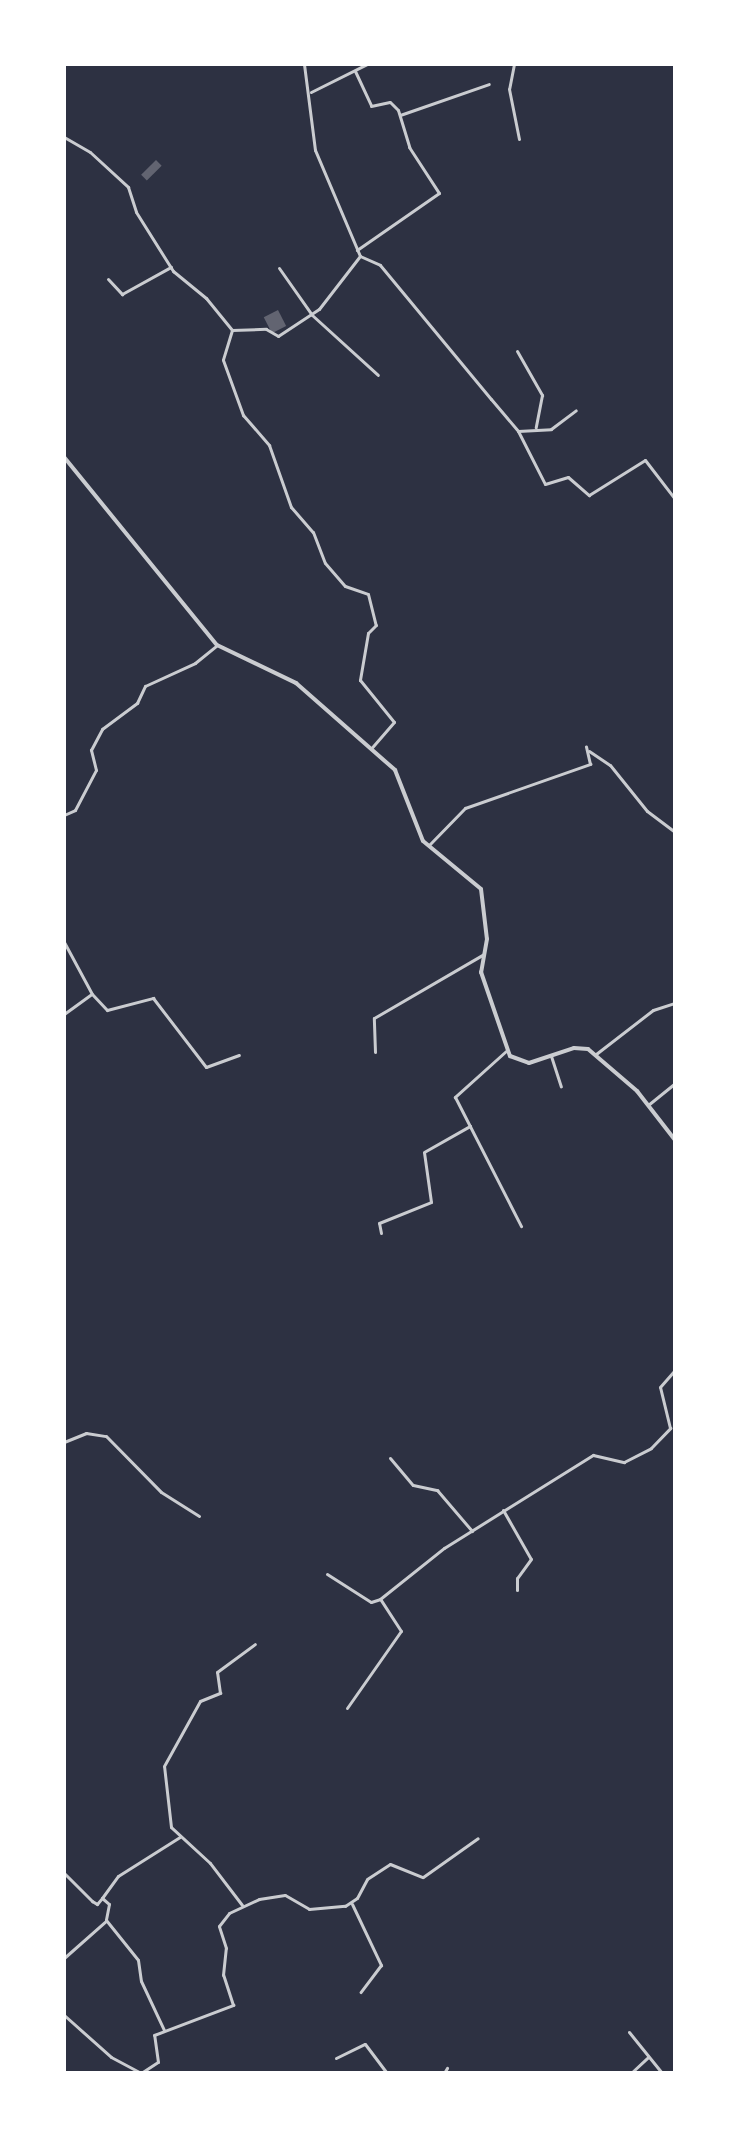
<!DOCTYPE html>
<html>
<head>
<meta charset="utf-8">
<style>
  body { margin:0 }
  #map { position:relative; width:739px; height:2137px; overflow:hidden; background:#2d3142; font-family:Figtree,sans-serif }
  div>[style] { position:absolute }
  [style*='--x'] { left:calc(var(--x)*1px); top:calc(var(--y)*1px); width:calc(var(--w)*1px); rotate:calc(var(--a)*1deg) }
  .building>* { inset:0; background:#626471; transform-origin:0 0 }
  .minor>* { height:3px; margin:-1.5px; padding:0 1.5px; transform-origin:1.5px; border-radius:1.5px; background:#caccd0 }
  .tertiary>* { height:4px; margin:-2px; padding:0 2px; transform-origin:2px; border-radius:2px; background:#caccd0 }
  span { translate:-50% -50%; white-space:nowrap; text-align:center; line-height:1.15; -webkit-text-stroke:8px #fff; paint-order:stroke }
  .frame { position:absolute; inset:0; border:66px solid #fff; pointer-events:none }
</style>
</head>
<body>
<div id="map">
  <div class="building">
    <i style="left:156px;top:160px;width:8px;height:21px;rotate:45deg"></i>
    <i style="left:278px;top:310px;width:18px;height:16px;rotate:63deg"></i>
  </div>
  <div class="minor">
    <i style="--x:514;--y:64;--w:25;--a:101"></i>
    <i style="--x:509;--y:89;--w:51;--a:78.7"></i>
    <i style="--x:355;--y:71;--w:38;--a:65"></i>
    <i style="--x:371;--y:106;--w:19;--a:-12"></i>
    <i style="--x:390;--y:102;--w:11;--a:45"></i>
    <i style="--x:398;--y:110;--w:39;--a:73"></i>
    <i style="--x:409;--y:147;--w:55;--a:56.9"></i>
    <i style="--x:439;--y:193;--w:100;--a:145.2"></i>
    <i style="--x:311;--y:92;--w:63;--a:-26.6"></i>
    <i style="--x:400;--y:115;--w:94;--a:-19.2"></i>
    <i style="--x:64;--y:137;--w:30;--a:30"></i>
    <i style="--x:90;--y:152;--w:52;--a:42.6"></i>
    <i style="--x:128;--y:187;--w:26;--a:72"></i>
    <i style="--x:136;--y:212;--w:70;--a:57.9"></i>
    <i style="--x:173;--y:271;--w:43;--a:39.3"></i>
    <i style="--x:206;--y:298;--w:41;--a:50.9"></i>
    <i style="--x:232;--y:330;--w:34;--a:-2"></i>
    <i style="--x:266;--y:329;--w:14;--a:30"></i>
    <i style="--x:278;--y:336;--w:49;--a:-33.4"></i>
    <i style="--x:319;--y:309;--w:67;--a:-52.3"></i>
    <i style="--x:360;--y:256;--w:115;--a:-113"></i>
    <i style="--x:315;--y:150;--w:87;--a:-97.3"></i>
    <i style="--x:360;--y:256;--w:22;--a:24"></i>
    <i style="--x:380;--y:265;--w:174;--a:50.4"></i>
    <i style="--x:491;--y:399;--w:42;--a:49.8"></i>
    <i style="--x:518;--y:431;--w:59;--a:63"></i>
    <i style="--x:545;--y:484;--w:24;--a:-17"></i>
    <i style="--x:568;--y:477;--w:28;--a:41"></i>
    <i style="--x:589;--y:495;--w:66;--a:-32"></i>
    <i style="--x:645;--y:460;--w:49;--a:52.4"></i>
    <i style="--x:279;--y:268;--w:57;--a:54.9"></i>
    <i style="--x:312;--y:315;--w:89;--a:42.3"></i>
    <i style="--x:108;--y:279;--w:21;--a:47"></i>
    <i style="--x:122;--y:294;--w:56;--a:-28.9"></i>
    <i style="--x:232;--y:330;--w:31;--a:107"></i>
    <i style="--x:223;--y:360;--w:59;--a:70"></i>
    <i style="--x:243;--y:415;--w:40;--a:49"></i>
    <i style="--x:269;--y:445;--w:66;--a:70.5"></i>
    <i style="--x:291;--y:507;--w:33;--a:49"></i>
    <i style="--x:313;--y:532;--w:33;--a:69"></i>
    <i style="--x:325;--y:563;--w:30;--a:49"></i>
    <i style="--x:345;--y:586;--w:24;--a:19"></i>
    <i style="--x:368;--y:594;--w:32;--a:76"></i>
    <i style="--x:376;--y:625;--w:11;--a:135"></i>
    <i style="--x:368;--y:633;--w:48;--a:99.7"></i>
    <i style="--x:360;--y:680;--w:54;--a:51"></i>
    <i style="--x:394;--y:722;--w:35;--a:131"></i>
    <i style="--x:517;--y:351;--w:51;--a:60.4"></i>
    <i style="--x:542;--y:395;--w:33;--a:101"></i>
    <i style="--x:518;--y:431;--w:33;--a:-3"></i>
    <i style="--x:551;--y:429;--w:31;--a:-37"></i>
    <i style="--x:589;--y:751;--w:25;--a:34"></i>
    <i style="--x:610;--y:765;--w:59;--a:51.2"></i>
    <i style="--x:647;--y:811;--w:35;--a:37"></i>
    <i style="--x:64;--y:815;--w:12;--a:-24"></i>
    <i style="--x:75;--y:810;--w:45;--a:-62.3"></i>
    <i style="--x:96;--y:770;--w:21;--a:-104"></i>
    <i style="--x:91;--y:750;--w:24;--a:-62"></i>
    <i style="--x:102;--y:729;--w:44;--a:-36.6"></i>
    <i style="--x:137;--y:703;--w:19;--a:-65"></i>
    <i style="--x:145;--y:686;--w:55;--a:-24.7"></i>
    <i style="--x:195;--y:663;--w:28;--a:-39"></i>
    <i style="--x:429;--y:845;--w:52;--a:-45.8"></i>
    <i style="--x:465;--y:808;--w:133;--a:-19.4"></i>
    <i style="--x:590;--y:764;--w:18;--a:-103"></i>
    <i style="--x:64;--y:942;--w:59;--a:61.7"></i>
    <i style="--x:92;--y:994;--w:22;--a:47"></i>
    <i style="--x:107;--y:1010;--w:48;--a:-14.6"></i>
    <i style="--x:153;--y:998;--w:87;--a:52.5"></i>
    <i style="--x:206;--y:1067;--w:35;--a:-20"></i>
    <i style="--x:64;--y:1014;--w:34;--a:-36"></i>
    <i style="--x:506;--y:1051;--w:69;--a:138"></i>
    <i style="--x:455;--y:1097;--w:145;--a:62.9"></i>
    <i style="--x:375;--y:1052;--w:34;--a:-92"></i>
    <i style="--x:374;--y:1018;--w:127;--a:-30.2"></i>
    <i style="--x:596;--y:1054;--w:72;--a:-37.7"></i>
    <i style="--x:653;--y:1010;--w:23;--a:-18"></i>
    <i style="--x:551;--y:1056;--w:32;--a:72"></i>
    <i style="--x:648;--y:1105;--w:35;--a:-39"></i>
    <i style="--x:381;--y:1233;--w:10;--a:-101"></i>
    <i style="--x:379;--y:1223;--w:56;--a:-22"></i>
    <i style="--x:431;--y:1202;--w:50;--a:-98"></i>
    <i style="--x:424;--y:1152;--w:53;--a:-29.5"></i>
    <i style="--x:64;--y:1442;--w:24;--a:-22"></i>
    <i style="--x:86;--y:1433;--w:20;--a:9"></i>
    <i style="--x:106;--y:1436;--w:78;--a:45.5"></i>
    <i style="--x:161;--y:1492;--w:45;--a:32.3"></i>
    <i style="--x:390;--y:1458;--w:35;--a:50"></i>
    <i style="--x:413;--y:1485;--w:25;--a:12"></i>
    <i style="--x:437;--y:1490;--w:54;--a:49.5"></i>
    <i style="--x:503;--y:1510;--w:56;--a:60.3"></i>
    <i style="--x:531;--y:1559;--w:24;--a:126"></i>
    <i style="--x:517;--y:1578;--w:12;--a:90"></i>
    <i style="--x:327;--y:1574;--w:52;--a:32.5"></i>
    <i style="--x:371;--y:1602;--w:9;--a:-18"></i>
    <i style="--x:347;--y:1708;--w:94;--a:-55"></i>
    <i style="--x:401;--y:1631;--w:38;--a:-123"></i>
    <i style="--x:380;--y:1599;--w:82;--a:-38.6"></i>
    <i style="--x:444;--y:1548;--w:176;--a:-32"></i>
    <i style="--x:593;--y:1455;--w:32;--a:13"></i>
    <i style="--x:624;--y:1462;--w:30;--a:-27"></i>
    <i style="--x:651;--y:1448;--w:28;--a:-46"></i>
    <i style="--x:670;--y:1428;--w:42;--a:-103.7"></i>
    <i style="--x:660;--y:1387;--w:23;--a:-49"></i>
    <i style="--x:64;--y:1873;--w:40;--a:45"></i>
    <i style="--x:92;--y:1901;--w:6;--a:31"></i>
    <i style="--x:97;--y:1904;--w:8;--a:-50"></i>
    <i style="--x:102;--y:1898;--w:9;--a:41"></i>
    <i style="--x:109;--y:1904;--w:16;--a:101"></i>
    <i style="--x:106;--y:1920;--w:51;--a:51.3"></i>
    <i style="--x:138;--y:1960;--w:21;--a:82"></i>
    <i style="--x:141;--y:1981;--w:54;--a:64.9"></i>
    <i style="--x:102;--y:1898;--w:27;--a:-54"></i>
    <i style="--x:118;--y:1876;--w:73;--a:-32.2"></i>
    <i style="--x:352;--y:1904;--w:68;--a:64.6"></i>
    <i style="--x:381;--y:1965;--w:34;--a:127"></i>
    <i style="--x:242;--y:1905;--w:53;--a:-127.3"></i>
    <i style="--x:210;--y:1863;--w:53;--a:-137.3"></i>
    <i style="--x:171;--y:1827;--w:61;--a:-96.5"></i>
    <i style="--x:164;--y:1766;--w:74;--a:-61"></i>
    <i style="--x:200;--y:1701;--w:22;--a:-22"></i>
    <i style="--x:220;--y:1693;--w:21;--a:-98"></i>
    <i style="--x:217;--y:1672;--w:47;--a:-36.4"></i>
    <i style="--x:64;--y:1958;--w:56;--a:-41.4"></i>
    <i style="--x:64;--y:2015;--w:63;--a:41.8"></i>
    <i style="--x:111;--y:2057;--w:34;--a:28"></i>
    <i style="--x:141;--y:2073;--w:20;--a:-33"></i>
    <i style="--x:158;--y:2062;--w:27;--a:-98"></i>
    <i style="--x:154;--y:2035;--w:85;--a:-20.8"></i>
    <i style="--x:233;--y:2005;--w:32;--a:-108"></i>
    <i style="--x:223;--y:1975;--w:27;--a:-84"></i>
    <i style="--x:226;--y:1948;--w:23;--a:-108"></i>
    <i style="--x:219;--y:1926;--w:16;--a:-52"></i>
    <i style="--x:229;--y:1913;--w:33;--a:-25"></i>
    <i style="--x:259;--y:1899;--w:26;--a:-9"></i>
    <i style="--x:285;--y:1895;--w:28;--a:30"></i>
    <i style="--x:309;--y:1909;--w:36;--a:-5"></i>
    <i style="--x:345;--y:1906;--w:14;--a:-34"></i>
    <i style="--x:357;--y:1898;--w:21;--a:-62"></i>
    <i style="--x:367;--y:1879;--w:27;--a:-33"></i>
    <i style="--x:390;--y:1864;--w:35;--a:22"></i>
    <i style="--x:423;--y:1877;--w:67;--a:-35.3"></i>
    <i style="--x:629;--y:2032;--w:53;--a:51.2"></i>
    <i style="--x:336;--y:2058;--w:32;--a:-26"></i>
    <i style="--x:365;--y:2044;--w:36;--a:53"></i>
    <i style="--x:393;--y:2073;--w:8;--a:0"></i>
    <i style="--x:444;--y:2073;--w:6;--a:-59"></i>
    <i style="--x:631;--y:2073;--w:23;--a:-43"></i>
  </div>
  <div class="tertiary">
    <i style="--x:64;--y:457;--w:242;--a:50.9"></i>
    <i style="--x:217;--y:645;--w:88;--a:25.7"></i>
    <i style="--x:296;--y:683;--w:132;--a:41.3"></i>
    <i style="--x:395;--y:770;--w:76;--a:68.5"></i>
    <i style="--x:423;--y:841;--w:75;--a:39.6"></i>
    <i style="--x:481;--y:889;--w:50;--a:83.2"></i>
    <i style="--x:487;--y:939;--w:34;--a:100"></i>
    <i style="--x:481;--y:972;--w:89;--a:71"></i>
    <i style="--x:510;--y:1056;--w:20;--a:20"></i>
    <i style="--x:529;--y:1063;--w:47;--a:-18.4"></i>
    <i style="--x:574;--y:1048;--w:14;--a:4"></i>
    <i style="--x:588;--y:1049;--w:65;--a:40.6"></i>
    <i style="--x:637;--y:1091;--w:62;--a:52.2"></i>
  </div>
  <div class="frame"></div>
</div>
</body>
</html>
